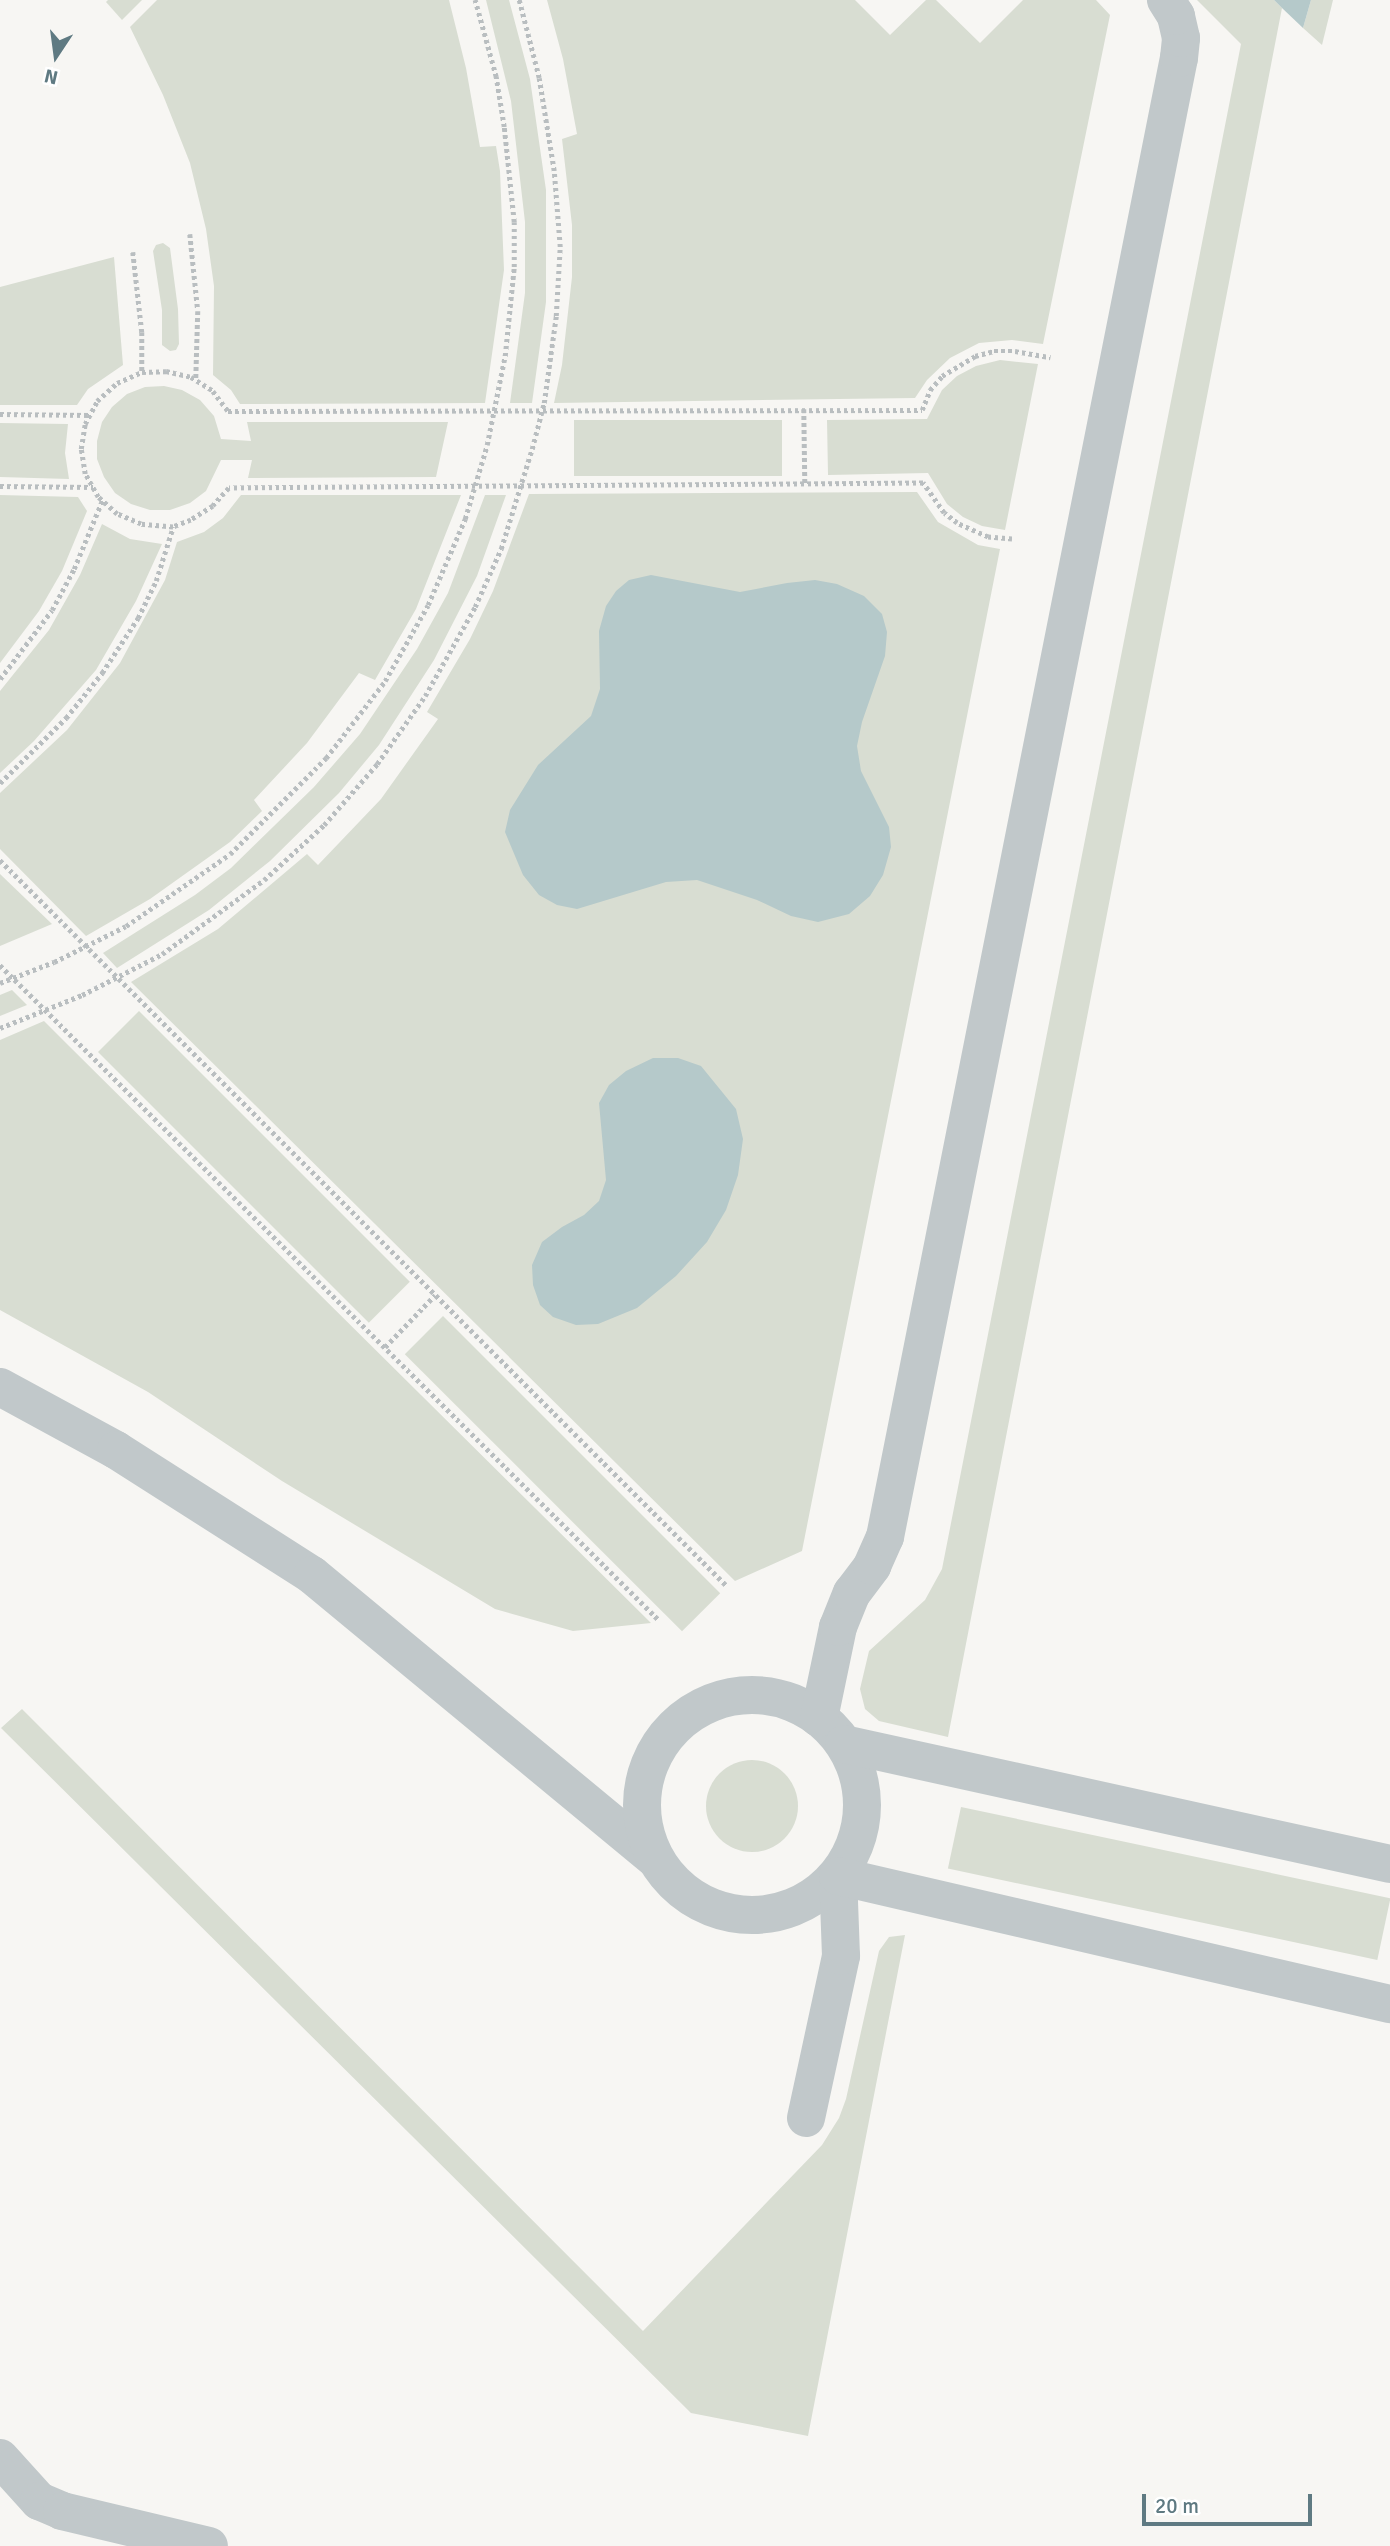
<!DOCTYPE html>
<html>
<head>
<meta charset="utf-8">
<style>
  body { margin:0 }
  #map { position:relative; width:1390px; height:2546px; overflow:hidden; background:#f7f6f3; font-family:Signika,sans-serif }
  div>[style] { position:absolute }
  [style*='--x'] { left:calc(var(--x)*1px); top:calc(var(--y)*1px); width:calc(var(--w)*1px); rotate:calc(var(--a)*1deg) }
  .green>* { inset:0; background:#d8ddd2; transform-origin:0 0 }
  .round { border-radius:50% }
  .water>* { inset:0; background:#b5c9ca }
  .path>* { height:4.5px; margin-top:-2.25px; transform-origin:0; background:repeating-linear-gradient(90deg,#b9bec0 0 3.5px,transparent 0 7px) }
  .minor>* { height:38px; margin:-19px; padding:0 19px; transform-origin:19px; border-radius:19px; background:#c1c8ca }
  .minor>.ring { margin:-19px; padding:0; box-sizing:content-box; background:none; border:38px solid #c1c8ca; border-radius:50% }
  span { translate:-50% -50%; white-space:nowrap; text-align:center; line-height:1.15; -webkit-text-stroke:5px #fff; paint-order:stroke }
  .north { position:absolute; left:21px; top:21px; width:70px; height:70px; -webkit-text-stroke:5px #fff; paint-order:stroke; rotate:193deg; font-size:19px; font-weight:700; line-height:28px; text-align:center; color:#5f7a82 }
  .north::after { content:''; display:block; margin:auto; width:24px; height:32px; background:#5f7a82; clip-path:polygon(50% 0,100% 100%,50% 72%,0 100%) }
  .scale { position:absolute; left:1142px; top:2494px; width:170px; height:32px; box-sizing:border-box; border:4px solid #5f7a82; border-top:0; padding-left:9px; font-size:21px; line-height:24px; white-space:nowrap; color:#5f7a82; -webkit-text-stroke:5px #fff; paint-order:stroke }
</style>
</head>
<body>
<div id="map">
  <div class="green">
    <i style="clip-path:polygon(108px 0,142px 0,122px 20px,106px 2px)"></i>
    <i style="clip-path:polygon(157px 0,449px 0,466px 68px,480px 147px,496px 146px,500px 171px,504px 270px,485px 403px,240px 404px,231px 390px,213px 375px,214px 286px,206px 229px,190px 163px,163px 95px,130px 27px)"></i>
    <i style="clip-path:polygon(486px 0,509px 0,530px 79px,546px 190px,546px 302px,532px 403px,510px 403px,525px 293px,525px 222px,511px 101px)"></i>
    <i style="clip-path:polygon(547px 0,855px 0,890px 35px,926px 0,936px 0,980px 43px,1023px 0,1096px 0,1110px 15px,1043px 344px,1012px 340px,979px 343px,950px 358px,927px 380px,915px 398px,554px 403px,562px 365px,572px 277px,572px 225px,562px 139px,577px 134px,563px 59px)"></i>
    <i style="clip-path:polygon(1197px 0,1274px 0,1282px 8px,948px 1737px,879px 1721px,865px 1709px,860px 1689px,869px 1651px,925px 1600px,942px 1569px,1241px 44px)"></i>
    <i style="clip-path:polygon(1311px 0,1333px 0,1322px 45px,1303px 28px)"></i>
    <i style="clip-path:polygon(163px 243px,170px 248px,178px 309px,179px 344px,176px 350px,170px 351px,162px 345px,162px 310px,153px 251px,156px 245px)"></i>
    <i style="clip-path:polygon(114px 257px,123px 365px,88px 389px,77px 405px,0 405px,0 287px)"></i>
    <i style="clip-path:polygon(1000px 360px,1038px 364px,1005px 530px,982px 526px,963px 517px,947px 504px,928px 473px,828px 475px,827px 420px,927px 419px,942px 390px,957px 376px,976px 366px)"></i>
    <i style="clip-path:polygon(164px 386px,182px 390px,200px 400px,214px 416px,221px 439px,251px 441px,247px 422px,448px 422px,436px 477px,248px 478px,252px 460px,221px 460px,206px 491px,190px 503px,170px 510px,150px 510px,131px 504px,115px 493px,104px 477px,97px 459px,97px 441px,102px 422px,112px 407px,127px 394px,145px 387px)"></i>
    <i style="left:782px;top:420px;width:56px;height:208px;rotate:90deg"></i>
    <i style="clip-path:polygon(0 423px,68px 424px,65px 453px,69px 479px,0 477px)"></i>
    <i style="clip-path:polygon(917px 492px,938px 522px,978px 545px,1000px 549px,802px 1551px,735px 1581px,131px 982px,218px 929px,307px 854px,318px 865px,381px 799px,438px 719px,427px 712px,470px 639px,493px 591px,529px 494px)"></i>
    <i style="clip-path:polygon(0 495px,78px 497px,87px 511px,62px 571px,39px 611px,0 663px)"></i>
    <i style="clip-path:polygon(241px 495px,461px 495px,416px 609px,375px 680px,359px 673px,307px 743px,254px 800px,262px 811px,230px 842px,150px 899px,86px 936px,0 849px,0 793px,67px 730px,120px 663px,165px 580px,177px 542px,204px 532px,223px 518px)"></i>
    <i style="clip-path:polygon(485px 495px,506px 495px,477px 576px,434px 660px,379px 745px,339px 793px,270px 861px,209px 910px,117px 968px,103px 953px,195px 895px,231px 868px,314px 787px,360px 734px,417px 649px,448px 593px)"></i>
    <i style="clip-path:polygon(102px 524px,130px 539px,162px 544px,136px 601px,96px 670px,34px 741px,0 773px,0 691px,49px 630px,80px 575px)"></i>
    <i style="clip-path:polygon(0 874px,52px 924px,0 946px)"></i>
    <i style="clip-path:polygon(12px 990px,27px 1005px,0 1016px,0 995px)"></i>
    <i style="left:139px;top:1011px;width:383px;height:58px;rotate:45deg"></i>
    <i style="clip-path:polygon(44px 1021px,69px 1046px,651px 1623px,573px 1631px,495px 1609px,282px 1481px,148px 1392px,0 1310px,0 1040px)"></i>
    <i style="left:443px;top:1316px;width:392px;height:54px;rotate:45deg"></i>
    <i style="clip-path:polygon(22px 1709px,643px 2331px,822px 2145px,839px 2118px,846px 2099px,879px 1951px,889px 1937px,905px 1935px,808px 2436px,691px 2413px,1px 1728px)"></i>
    <i class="round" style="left:706px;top:1760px;width:92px;height:92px"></i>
    <i style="left:961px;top:1807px;width:439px;height:63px;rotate:12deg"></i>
  </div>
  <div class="water">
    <i style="clip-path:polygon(1274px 0,1311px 0,1303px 28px,1282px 8px)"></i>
    <i style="clip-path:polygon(651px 575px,740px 592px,787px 583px,815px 580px,837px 584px,864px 596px,882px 614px,887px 632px,885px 656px,862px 722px,857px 746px,861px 771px,889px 827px,891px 847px,883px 875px,870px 896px,849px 914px,818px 922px,791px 916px,757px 900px,697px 880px,666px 882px,577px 909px,557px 905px,539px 895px,523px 875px,505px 832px,510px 810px,538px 765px,591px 716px,600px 689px,599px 631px,606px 606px,616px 591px,629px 580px)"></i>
    <i style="clip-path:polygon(653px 1058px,678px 1058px,701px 1066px,736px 1109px,743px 1139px,738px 1175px,726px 1210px,707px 1242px,676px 1276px,637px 1308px,598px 1324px,576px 1325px,553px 1317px,540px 1305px,533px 1285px,532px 1265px,542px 1242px,562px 1227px,584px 1215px,599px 1201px,606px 1180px,599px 1103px,609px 1085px,626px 1071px)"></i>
  </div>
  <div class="path">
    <i style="--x:190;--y:234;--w:77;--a:84.1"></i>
    <i style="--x:198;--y:311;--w:69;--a:91.7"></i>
    <i style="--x:133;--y:252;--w:81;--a:83.6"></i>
    <i style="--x:142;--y:332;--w:40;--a:90"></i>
    <i style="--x:804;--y:409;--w:74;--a:89.2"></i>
    <i style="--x:0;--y:414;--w:90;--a:0.6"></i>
    <i style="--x:0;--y:486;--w:93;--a:0.6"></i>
    <i style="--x:1012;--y:539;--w:24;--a:-175"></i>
    <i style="--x:988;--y:537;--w:34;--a:-156"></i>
    <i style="--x:957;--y:523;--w:16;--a:-142"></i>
    <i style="--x:944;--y:513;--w:37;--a:-125"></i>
    <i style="--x:923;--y:483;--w:694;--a:179.59"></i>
    <i style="--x:229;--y:488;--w:24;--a:132"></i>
    <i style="--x:213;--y:506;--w:26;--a:148"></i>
    <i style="--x:191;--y:520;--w:19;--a:159"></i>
    <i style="--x:173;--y:527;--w:32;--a:-175"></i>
    <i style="--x:141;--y:524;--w:26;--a:-157"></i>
    <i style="--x:117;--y:514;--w:25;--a:-138"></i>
    <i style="--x:98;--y:497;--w:26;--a:-119"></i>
    <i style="--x:85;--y:474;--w:25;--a:-99"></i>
    <i style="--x:81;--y:449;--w:25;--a:-81"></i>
    <i style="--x:85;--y:424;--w:26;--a:-62"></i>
    <i style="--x:97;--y:401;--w:27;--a:-42"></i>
    <i style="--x:117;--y:383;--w:27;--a:-24"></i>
    <i style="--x:142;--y:372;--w:24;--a:-2"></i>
    <i style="--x:166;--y:371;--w:26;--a:13"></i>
    <i style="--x:191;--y:377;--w:26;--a:32"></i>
    <i style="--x:213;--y:391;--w:25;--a:53"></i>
    <i style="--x:228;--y:411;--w:694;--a:-0.08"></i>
    <i style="--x:922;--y:410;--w:22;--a:-68"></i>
    <i style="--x:930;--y:390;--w:18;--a:-49"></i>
    <i style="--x:942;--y:376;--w:39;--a:-31"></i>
    <i style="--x:975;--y:356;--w:20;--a:-15"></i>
    <i style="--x:994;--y:351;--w:21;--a:0"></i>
    <i style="--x:1015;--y:351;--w:36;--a:10"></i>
    <i style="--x:0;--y:679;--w:86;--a:-53"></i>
    <i style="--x:52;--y:610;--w:47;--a:-61.8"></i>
    <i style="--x:74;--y:569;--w:74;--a:-67.6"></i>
    <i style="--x:0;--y:783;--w:93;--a:-44.6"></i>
    <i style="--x:66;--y:718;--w:58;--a:-51.3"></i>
    <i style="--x:102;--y:673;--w:66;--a:-56.8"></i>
    <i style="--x:138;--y:618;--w:41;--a:-64.1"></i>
    <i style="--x:156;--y:581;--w:57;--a:-72.5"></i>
    <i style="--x:0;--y:860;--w:1027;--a:44.96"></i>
    <i style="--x:0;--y:965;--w:929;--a:44.83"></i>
    <i style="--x:0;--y:983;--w:58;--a:-21.3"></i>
    <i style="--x:54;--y:962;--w:80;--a:-26.6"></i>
    <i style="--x:126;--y:926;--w:126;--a:-34.7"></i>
    <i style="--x:230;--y:854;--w:136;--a:-45"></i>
    <i style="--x:326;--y:758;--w:97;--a:-52.5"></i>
    <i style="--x:385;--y:681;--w:87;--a:-60.5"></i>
    <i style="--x:428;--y:605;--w:94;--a:-66.7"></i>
    <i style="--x:465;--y:519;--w:77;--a:-73.4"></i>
    <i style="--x:487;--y:445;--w:91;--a:-78.6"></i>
    <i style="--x:505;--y:356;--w:89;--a:-84.2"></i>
    <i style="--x:514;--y:267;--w:45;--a:-90"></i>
    <i style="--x:514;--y:222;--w:96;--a:-96"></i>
    <i style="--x:504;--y:127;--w:51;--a:-99.1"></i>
    <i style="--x:496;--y:77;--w:80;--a:-105.3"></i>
    <i style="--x:0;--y:1028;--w:88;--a:-21.9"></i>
    <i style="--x:82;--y:995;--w:90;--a:-27.1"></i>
    <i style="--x:162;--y:954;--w:126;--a:-36"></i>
    <i style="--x:264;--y:880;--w:81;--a:-42.5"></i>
    <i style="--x:324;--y:825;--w:81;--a:-49"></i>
    <i style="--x:377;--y:764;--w:83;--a:-54.8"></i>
    <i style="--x:425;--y:696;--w:102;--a:-60.7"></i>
    <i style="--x:475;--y:607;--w:64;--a:-65.9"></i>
    <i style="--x:501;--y:549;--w:105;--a:-72.8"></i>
    <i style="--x:532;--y:449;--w:48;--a:-75.4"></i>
    <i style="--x:544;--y:403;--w:88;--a:-82.1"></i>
    <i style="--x:556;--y:316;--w:69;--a:-86.7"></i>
    <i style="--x:560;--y:247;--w:76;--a:-94.5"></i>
    <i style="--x:554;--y:171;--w:94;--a:-99.2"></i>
    <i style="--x:539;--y:78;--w:81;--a:-104.4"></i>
    <i style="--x:385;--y:1347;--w:72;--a:-46.1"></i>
  </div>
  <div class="minor">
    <i style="--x:0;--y:1387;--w:132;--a:28.5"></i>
    <i style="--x:116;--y:1450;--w:232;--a:32.5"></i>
    <i style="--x:312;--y:1575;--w:445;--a:39.6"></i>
    <i class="ring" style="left:642px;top:1695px;width:182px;height:182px"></i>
    <i style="--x:819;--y:1718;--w:93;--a:-78.2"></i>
    <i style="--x:838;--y:1627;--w:37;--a:-68"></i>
    <i style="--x:852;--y:1593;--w:34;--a:-53"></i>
    <i style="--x:872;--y:1566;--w:32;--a:-66"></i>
    <i style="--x:885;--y:1537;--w:1508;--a:-78.76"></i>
    <i style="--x:1179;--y:58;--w:20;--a:-84"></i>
    <i style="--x:1181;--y:38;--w:23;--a:-103"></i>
    <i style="--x:1176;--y:16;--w:19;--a:-122"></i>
    <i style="--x:844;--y:1744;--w:559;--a:12.4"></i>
    <i style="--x:806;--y:2118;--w:166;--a:-77.8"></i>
    <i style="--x:841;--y:1956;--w:80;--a:-92.1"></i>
    <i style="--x:838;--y:1876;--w:567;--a:13.06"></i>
    <i style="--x:0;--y:2458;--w:58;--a:47.8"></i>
    <i style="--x:39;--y:2501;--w:25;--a:23"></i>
    <i style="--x:62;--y:2511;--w:151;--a:13.4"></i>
  </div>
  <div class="north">N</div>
  <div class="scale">20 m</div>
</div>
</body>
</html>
